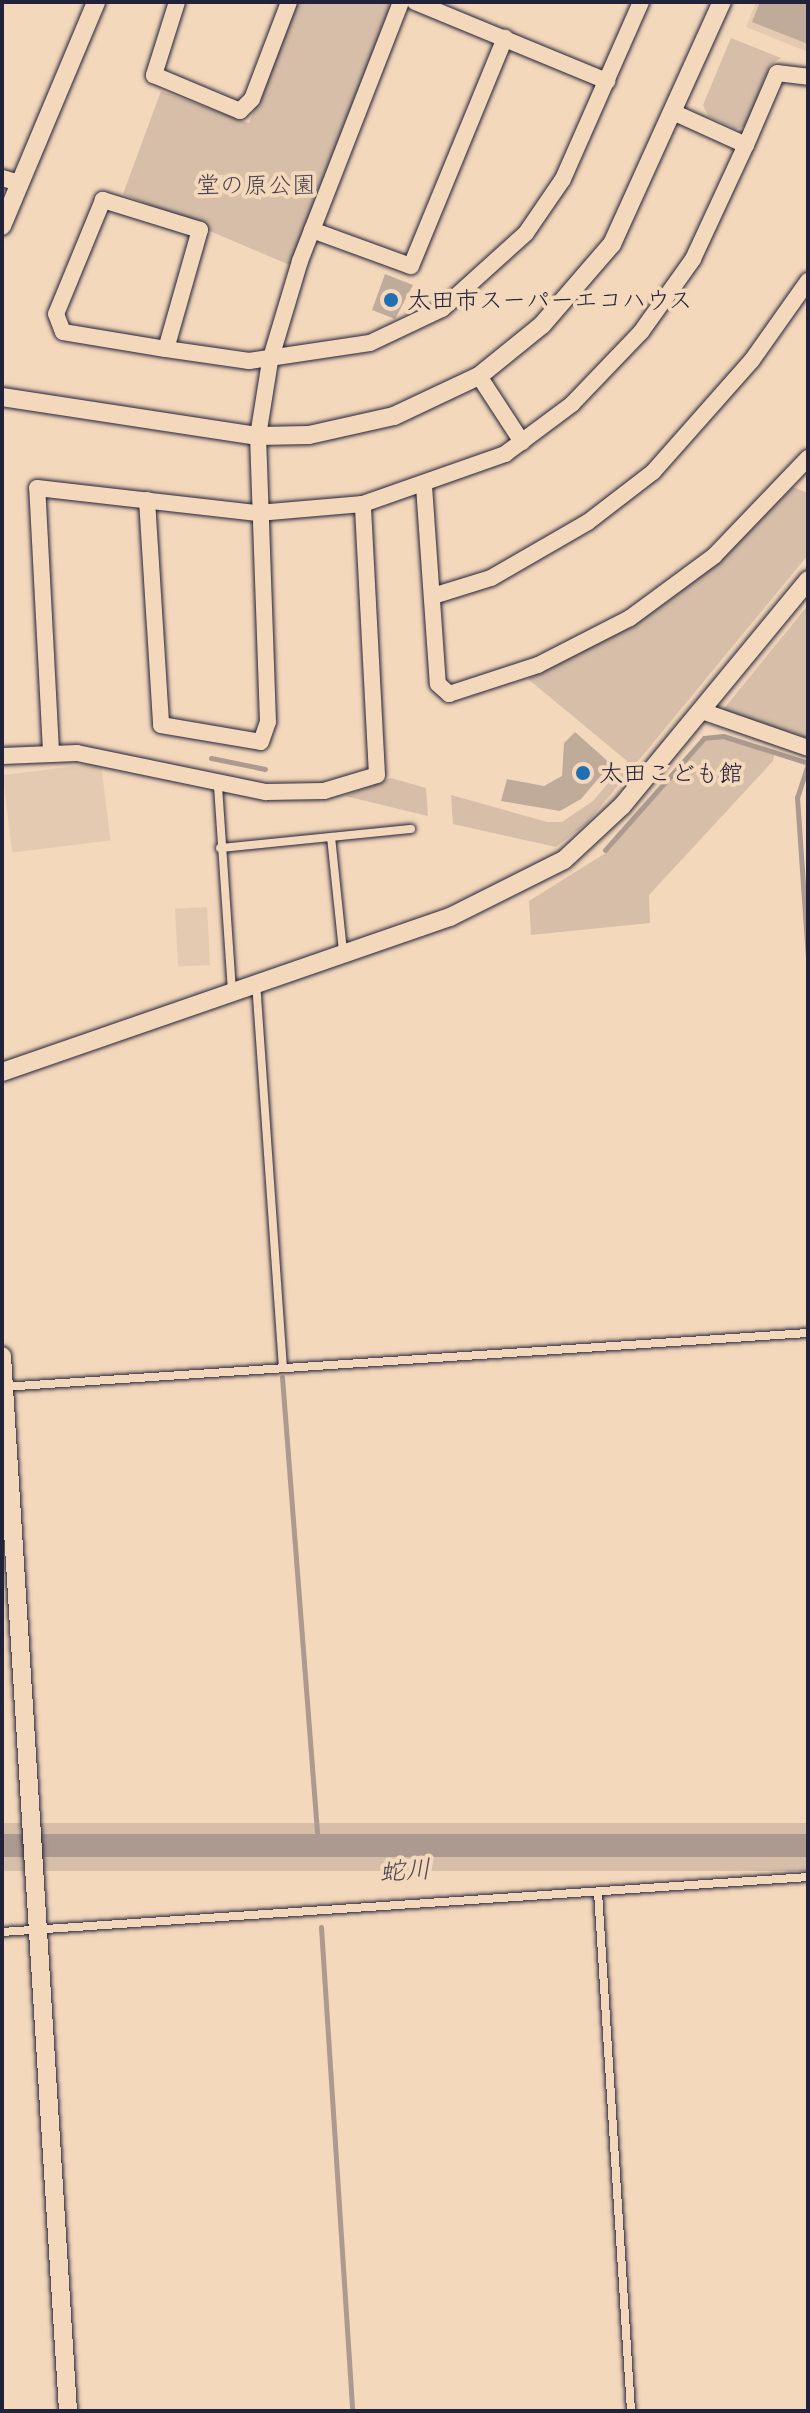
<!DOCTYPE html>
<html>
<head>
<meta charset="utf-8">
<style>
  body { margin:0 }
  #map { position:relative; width:810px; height:2413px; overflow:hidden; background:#f4d8bb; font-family:Delius,"Klee One",sans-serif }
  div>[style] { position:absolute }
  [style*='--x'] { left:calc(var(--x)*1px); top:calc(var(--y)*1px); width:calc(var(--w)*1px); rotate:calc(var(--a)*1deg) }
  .built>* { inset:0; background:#e4cab1; transform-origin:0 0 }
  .green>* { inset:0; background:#d6bea8; transform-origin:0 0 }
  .water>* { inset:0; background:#ac9990; transform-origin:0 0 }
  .pier>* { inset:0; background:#f4d8bb; transform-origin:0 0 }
  .stream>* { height:5px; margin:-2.5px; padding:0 2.5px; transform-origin:2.5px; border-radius:2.5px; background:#ac9990 }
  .building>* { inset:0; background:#c0ab9b }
  .roads { filter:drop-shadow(0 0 2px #22223b) drop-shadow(0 0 2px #22223b) }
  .service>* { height:8px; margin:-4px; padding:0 4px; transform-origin:4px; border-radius:4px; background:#f4d8bb }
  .minor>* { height:16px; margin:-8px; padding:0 8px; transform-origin:8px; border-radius:8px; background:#f4d8bb }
  .tertiary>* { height:18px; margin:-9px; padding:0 9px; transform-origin:9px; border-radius:9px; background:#f4d8bb }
  .dots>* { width:22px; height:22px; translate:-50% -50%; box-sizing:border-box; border:4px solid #f4d8bb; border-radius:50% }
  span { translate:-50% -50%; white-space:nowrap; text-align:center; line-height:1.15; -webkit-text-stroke:8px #f4d8bb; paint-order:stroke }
  .park-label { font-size:24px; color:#464151 }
  .poi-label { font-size:24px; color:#22223b }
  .left { translate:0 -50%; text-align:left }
  .water-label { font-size:26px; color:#4b4654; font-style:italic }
  .frame { position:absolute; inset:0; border:4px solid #22223b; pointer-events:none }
</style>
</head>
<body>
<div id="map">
  <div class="built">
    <i style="clip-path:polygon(756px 2px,808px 2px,808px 52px,746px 27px)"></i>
    <i style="left:101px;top:763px;width:78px;height:99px;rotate:83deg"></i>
    <i style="left:207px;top:907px;width:58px;height:32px;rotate:87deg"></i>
  </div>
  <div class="green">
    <i style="clip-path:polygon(298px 2px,389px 2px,390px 9px,292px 266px,123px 194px,161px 91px,249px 123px)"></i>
    <i style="clip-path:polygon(731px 38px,781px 58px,770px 65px,746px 126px,736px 129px,708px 116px,703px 105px)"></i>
    <i style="clip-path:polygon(793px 487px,808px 493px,808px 555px,587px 823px,556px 847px,453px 824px,451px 795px,547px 822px,562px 822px,593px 801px,627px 761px,528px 679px,664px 604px,717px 564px)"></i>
    <i style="clip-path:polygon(808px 605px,808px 738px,722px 711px,792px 625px)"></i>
    <i style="clip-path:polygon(723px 736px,775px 752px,773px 761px,649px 895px,650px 923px,531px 935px,529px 901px,609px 851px,700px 743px)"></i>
    <i style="clip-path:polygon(391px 778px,426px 788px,428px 816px,345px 796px)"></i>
    <i style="left:808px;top:1823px;width:11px;height:808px;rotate:90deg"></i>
    <i style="left:808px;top:1857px;width:14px;height:808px;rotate:90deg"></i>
  </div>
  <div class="water">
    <i style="left:808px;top:1834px;width:23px;height:808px;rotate:90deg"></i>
  </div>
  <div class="pier">
    <i style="left:59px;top:1878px;width:33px;height:47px;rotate:85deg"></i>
  </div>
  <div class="stream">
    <i style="--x:211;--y:758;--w:55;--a:11.5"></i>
    <i style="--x:808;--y:764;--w:35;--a:108"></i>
    <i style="--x:797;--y:797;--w:160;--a:86.1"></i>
    <i style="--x:605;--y:850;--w:149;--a:-48.5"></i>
    <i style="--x:704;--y:738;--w:19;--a:-6"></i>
    <i style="--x:723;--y:736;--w:89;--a:17.6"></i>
    <i style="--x:282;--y:1377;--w:467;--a:85.6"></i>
    <i style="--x:321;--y:1927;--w:485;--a:86.3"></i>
  </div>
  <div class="building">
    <i style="clip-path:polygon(760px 2px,808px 2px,808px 44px,752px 22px)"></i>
    <i style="clip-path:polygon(385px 274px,413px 285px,395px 319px,372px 310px)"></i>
    <i style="clip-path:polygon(575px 732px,611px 764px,581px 799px,560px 811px,501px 801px,507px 779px,544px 786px,562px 776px,564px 743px)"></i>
  </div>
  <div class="roads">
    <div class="service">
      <i style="--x:218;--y:786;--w:204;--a:86.1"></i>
      <i style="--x:331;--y:837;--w:115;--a:84"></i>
      <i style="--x:220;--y:848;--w:192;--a:-5.7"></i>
      <i style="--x:256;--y:982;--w:386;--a:86"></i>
      <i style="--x:3;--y:1387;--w:807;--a:-3.84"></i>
      <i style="--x:598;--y:1892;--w:520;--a:86.36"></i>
      <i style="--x:2;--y:1932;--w:808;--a:-3.9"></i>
    </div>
    <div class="minor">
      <i style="--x:177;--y:2;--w:77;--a:107.5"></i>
      <i style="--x:154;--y:75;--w:93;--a:22.7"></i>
      <i style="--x:240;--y:111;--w:17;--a:-45"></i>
      <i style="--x:252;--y:99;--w:104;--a:-69.1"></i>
      <i style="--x:415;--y:2;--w:208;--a:22.4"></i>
      <i style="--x:675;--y:113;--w:78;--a:24.3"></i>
      <i style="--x:746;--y:145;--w:78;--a:-66.7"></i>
      <i style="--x:777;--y:73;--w:31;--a:7"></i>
      <i style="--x:2;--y:178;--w:19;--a:16"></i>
      <i style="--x:312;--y:230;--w:105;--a:20"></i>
      <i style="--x:411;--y:266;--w:247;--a:-67.6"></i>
      <i style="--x:166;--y:349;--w:124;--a:-74.1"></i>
      <i style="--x:200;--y:230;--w:102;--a:-162.8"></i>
      <i style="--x:103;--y:200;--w:123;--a:112.4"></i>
      <i style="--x:56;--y:314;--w:19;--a:69"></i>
      <i style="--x:63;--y:332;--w:104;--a:9.4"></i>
      <i style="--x:166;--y:349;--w:84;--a:8.2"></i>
      <i style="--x:249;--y:361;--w:122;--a:-8.5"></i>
      <i style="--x:370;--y:343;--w:80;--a:-25.3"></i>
      <i style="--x:442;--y:309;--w:113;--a:-42.1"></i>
      <i style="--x:526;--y:233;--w:65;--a:-55.6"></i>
      <i style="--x:563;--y:179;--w:193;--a:-66.2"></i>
      <i style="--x:479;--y:376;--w:79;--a:56.9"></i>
      <i style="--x:424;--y:486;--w:198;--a:86"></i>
      <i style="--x:438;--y:684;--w:15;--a:42"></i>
      <i style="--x:449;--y:694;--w:94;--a:-18"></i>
      <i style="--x:538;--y:665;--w:103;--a:-27.1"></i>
      <i style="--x:630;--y:618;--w:104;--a:-36.4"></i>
      <i style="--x:714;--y:556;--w:136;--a:-46.2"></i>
      <i style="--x:147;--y:500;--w:225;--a:86.4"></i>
      <i style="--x:161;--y:725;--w:101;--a:9.6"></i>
      <i style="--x:261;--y:742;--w:21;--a:-71"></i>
      <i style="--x:268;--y:722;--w:286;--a:-92"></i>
      <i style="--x:258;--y:436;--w:76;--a:-80.9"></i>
      <i style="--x:270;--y:361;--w:104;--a:-73.3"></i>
      <i style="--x:300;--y:261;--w:278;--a:-68.7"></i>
      <i style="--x:433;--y:596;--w:61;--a:-17.2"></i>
      <i style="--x:491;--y:578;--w:112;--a:-30"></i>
      <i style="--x:588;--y:522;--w:82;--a:-37.6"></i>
      <i style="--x:653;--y:472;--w:149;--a:-48.5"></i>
      <i style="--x:752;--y:360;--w:97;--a:-54.7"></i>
      <i style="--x:702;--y:711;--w:112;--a:19.2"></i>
      <i style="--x:51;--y:751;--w:263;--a:-93"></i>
      <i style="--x:37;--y:488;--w:222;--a:6.5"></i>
      <i style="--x:258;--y:513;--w:105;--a:-4.9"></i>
      <i style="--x:363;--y:504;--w:151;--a:-19.4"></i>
      <i style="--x:505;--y:454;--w:84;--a:-36.7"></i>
      <i style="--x:572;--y:404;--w:100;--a:-46.2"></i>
      <i style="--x:641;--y:332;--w:90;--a:-54.5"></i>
      <i style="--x:693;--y:259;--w:126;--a:-65.1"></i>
      <i style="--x:2;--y:756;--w:75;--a:-2.3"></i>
      <i style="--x:77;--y:753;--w:193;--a:11.7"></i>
      <i style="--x:266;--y:792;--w:58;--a:-1"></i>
      <i style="--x:324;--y:791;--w:55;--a:-16.8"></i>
      <i style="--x:377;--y:775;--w:271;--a:-93"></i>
    </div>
    <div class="tertiary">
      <i style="--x:2;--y:226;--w:243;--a:-67.2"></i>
      <i style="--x:2;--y:397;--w:259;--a:8.7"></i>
      <i style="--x:258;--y:436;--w:51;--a:-1.1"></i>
      <i style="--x:309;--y:435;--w:87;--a:-12.6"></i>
      <i style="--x:394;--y:416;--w:94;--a:-25.2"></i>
      <i style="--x:479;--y:376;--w:81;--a:-39"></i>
      <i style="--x:542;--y:325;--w:107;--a:-49.2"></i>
      <i style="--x:612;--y:244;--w:266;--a:-65.6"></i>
      <i style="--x:2;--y:1072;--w:474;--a:-19.1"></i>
      <i style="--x:450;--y:917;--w:127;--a:-26.6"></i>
      <i style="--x:564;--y:860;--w:79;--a:-43"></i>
      <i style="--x:622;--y:806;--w:293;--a:-50.5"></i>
      <i style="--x:2;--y:1356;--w:1057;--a:86.42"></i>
    </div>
  </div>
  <div class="dots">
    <i style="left:391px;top:300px;background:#1f6fb2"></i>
    <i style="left:583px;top:773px;background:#1f6fb2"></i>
  </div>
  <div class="park-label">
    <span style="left:256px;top:185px">堂の原公園</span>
  </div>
  <div class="poi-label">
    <span class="left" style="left:407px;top:300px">太田市スーパーエコハウス</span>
    <span class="left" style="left:599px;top:773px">太田こども館</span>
  </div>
  <div class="water-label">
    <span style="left:405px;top:1870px;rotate:-4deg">蛇川</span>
  </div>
  <div class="frame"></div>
</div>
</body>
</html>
